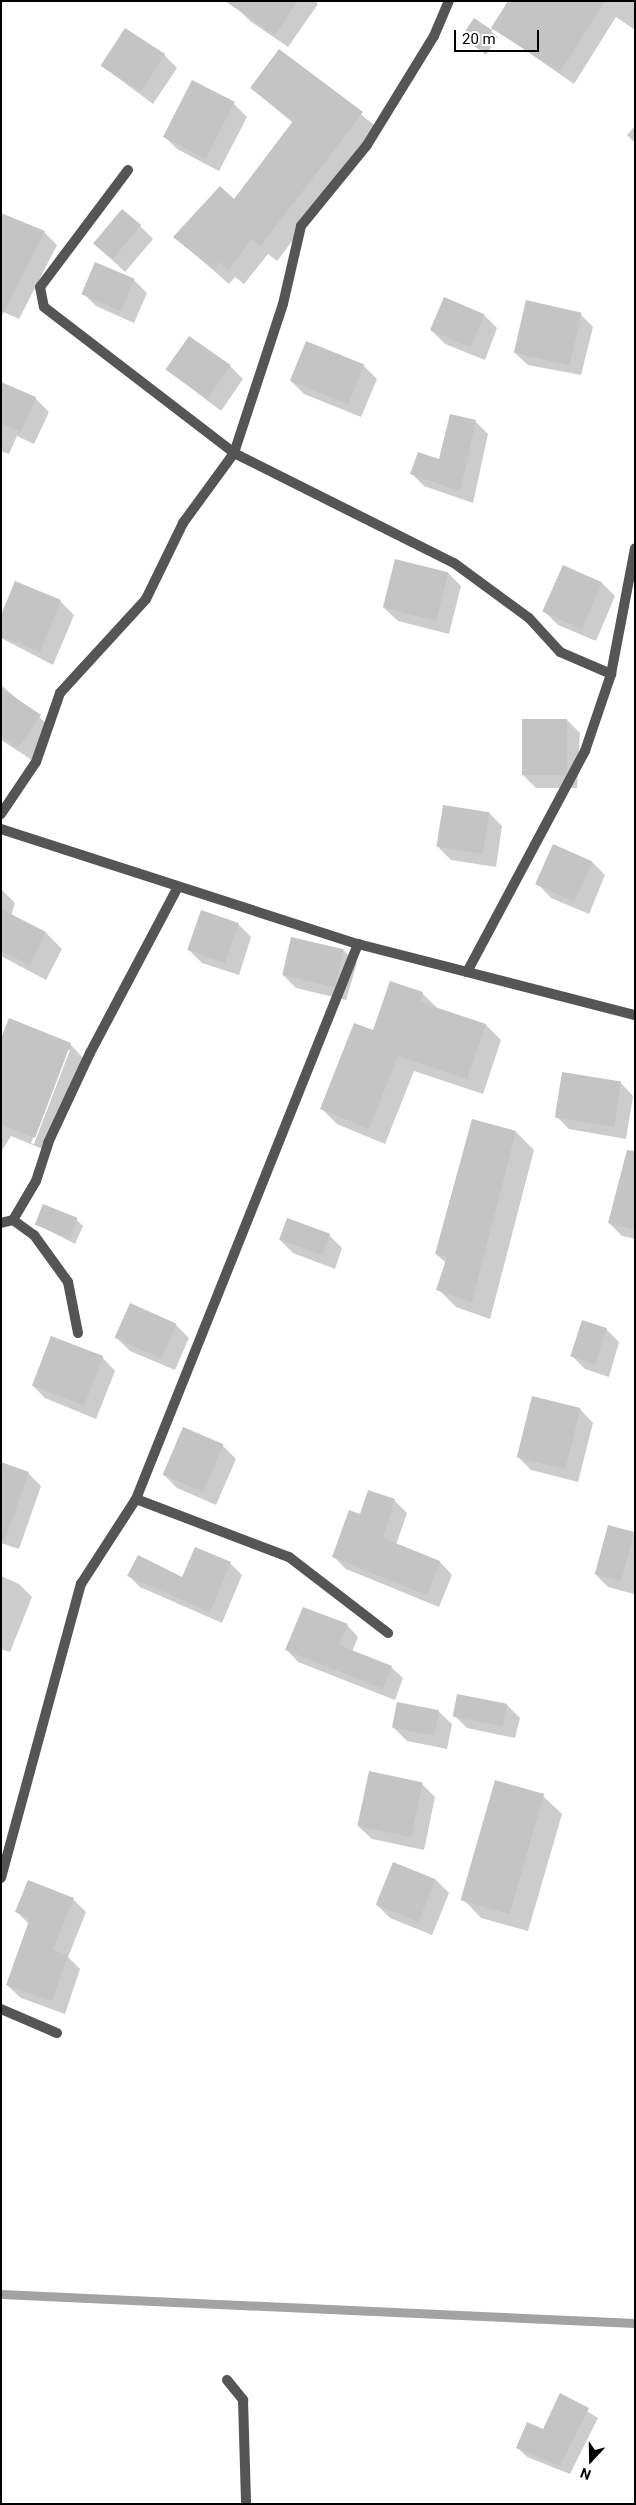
<!DOCTYPE html>
<html>
<head>
<meta charset="utf-8">
<style>
  body { margin:0 }
  #map { position:relative; width:636px; height:2505px; overflow:hidden; background:#fff; font-family:Roboto,sans-serif }
  div>[style] { position:absolute }
  [style*='--x'] { left:calc(var(--x)*1px); top:calc(var(--y)*1px); width:calc(var(--w)*1px); rotate:calc(var(--a)*1deg) }
  .shadow>* { inset:0; background:#0003 }
  .stream>* { height:9px; margin:-4.5px; padding:0 4.5px; transform-origin:4.5px; border-radius:4.5px; background:#a3a3a3 }
  .building>* { inset:0; background:#c4c4c4; transform-origin:0 0 }
  .street>* { height:10px; margin:-5px; padding:0 5px; transform-origin:5px; border-radius:5px; background:#555 }
  span { translate:-50% -50%; white-space:nowrap; text-align:center; line-height:1.15; -webkit-text-stroke:4px #fff; paint-order:stroke }
  .frame { position:absolute; inset:0; border:2px solid #000; pointer-events:none }
  .north { position:absolute; left:566px; top:2435px; width:50px; height:50px; -webkit-text-stroke:4px #fff; paint-order:stroke; rotate:201deg; font-size:14px; font-weight:700; line-height:20px; text-align:center; color:#000 }
  .north::after { content:''; display:block; margin:auto; width:18px; height:22px; background:#000; clip-path:polygon(50% 0,100% 100%,50% 72%,0 100%) }
  .scale { position:absolute; left:454px; top:30px; width:85px; height:22px; box-sizing:border-box; border:2px solid #000; border-top:0; padding-left:6px; font-size:15px; line-height:18px; white-space:nowrap; color:#000; -webkit-text-stroke:4px #fff; paint-order:stroke }
</style>
</head>
<body>
<div id="map">
  <div class="shadow">
    <i style="clip-path:polygon(241px 1px,315px 1px,318px 4px,288px 47px,250px 21px,237px 8px)"></i>
    <i style="clip-path:polygon(510px 1px,635px 1px,635px 30px,616px 17px,574px 84px,493px 28px)"></i>
    <i style="clip-path:polygon(491px 31px,498px 37px,486px 55px,463px 37px)"></i>
    <i style="clip-path:polygon(279px 51px,378px 128px,277px 261px,268px 254px,244px 284px,235px 277px,229px 284px,175px 237px,235px 201px,293px 123px,251px 88px)"></i>
    <i style="clip-path:polygon(164px 55px,177px 68px,153px 104px,102px 66px)"></i>
    <i style="clip-path:polygon(234px 104px,247px 117px,219px 171px,177px 149px,164px 136px)"></i>
    <i style="clip-path:polygon(635px 126px,635px 143px,627px 135px)"></i>
    <i style="clip-path:polygon(140px 226px,153px 239px,125px 272px,95px 244px)"></i>
    <i style="clip-path:polygon(44px 232px,57px 245px,19px 319px,1px 311px)"></i>
    <i style="clip-path:polygon(134px 280px,147px 293px,134px 323px,96px 306px,83px 293px)"></i>
    <i style="clip-path:polygon(580px 314px,593px 327px,581px 375px,528px 365px,514px 352px)"></i>
    <i style="clip-path:polygon(484px 315px,497px 328px,485px 360px,445px 344px,432px 331px)"></i>
    <i style="clip-path:polygon(307px 342px,364px 366px,377px 379px,361px 417px,304px 394px,291px 381px)"></i>
    <i style="clip-path:polygon(230px 366px,243px 379px,221px 411px,167px 370px)"></i>
    <i style="clip-path:polygon(1px 384px,35px 398px,49px 412px,34px 444px,17px 436px,9px 454px,1px 451px)"></i>
    <i style="clip-path:polygon(475px 421px,488px 434px,473px 503px,424px 486px,411px 473px,440px 461px)"></i>
    <i style="clip-path:polygon(448px 573px,461px 586px,449px 634px,398px 621px,384px 608px)"></i>
    <i style="clip-path:polygon(16px 583px,61px 602px,74px 615px,53px 665px,1px 638px,1px 618px)"></i>
    <i style="clip-path:polygon(602px 583px,615px 596px,596px 641px,558px 625px,545px 612px)"></i>
    <i style="clip-path:polygon(1px 685px,53px 729px,32px 760px,1px 740px)"></i>
    <i style="clip-path:polygon(567px 720px,580px 733px,577px 788px,536px 788px,523px 775px)"></i>
    <i style="clip-path:polygon(489px 813px,502px 826px,496px 867px,451px 860px,438px 847px)"></i>
    <i style="clip-path:polygon(554px 846px,592px 862px,605px 875px,589px 914px,551px 898px,538px 884px)"></i>
    <i style="clip-path:polygon(1px 889px,15px 903px,11px 916px,46px 933px,62px 949px,46px 980px,1px 956px)"></i>
    <i style="clip-path:polygon(238px 924px,251px 937px,239px 975px,202px 963px,189px 950px)"></i>
    <i style="clip-path:polygon(343px 950px,357px 963px,346px 1000px,296px 988px,283px 975px)"></i>
    <i style="clip-path:polygon(422px 993px,438px 1009px,486px 1025px,501px 1040px,483px 1094px,414px 1071px,385px 1144px,337px 1124px,322px 1109px,374px 1032px)"></i>
    <i style="clip-path:polygon(evenodd,1px 1041px,70px 1044px,85px 1060px,50px 1152px,11px 1136px,1px 1152px,1px 1041px,67px 1050px,70px 1050px,34px 1144px,31px 1143px,67px 1050px)"></i>
    <i style="clip-path:polygon(620px 1082px,633px 1096px,626px 1139px,569px 1129px,556px 1116px)"></i>
    <i style="clip-path:polygon(516px 1132px,534px 1150px,490px 1319px,456px 1307px,438px 1289px,446px 1263px,436px 1254px)"></i>
    <i style="clip-path:polygon(635px 1185px,635px 1239px,622px 1236px,609px 1223px)"></i>
    <i style="clip-path:polygon(76px 1219px,83px 1226px,75px 1244px,36px 1224px)"></i>
    <i style="clip-path:polygon(329px 1235px,342px 1248px,335px 1269px,293px 1253px,280px 1240px)"></i>
    <i style="clip-path:polygon(176px 1325px,189px 1338px,175px 1370px,130px 1351px,117px 1338px)"></i>
    <i style="clip-path:polygon(606px 1329px,619px 1342px,609px 1377px,585px 1369px,572px 1356px)"></i>
    <i style="clip-path:polygon(102px 1357px,115px 1371px,96px 1419px,45px 1398px,32px 1385px)"></i>
    <i style="clip-path:polygon(580px 1409px,593px 1423px,578px 1482px,531px 1470px,518px 1457px)"></i>
    <i style="clip-path:polygon(223px 1446px,236px 1459px,216px 1505px,177px 1488px,164px 1475px)"></i>
    <i style="clip-path:polygon(1px 1463px,28px 1473px,41px 1486px,19px 1549px,1px 1543px)"></i>
    <i style="clip-path:polygon(369px 1492px,395px 1501px,407px 1513px,396px 1545px,440px 1562px,452px 1575px,439px 1607px,346px 1569px,334px 1557px,361px 1515px)"></i>
    <i style="clip-path:polygon(609px 1526px,635px 1535px,634px 1594px,608px 1587px,595px 1574px)"></i>
    <i style="clip-path:polygon(195px 1549px,231px 1564px,242px 1575px,222px 1623px,140px 1587px,129px 1576px,182px 1579px)"></i>
    <i style="clip-path:polygon(1px 1576px,19px 1584px,32px 1597px,10px 1652px,1px 1649px)"></i>
    <i style="clip-path:polygon(347px 1625px,358px 1637px,352px 1652px,391px 1667px,403px 1678px,395px 1700px,298px 1662px,287px 1650px)"></i>
    <i style="clip-path:polygon(507px 1705px,520px 1718px,515px 1738px,467px 1728px,454px 1715px)"></i>
    <i style="clip-path:polygon(438px 1711px,452px 1724px,447px 1749px,407px 1741px,394px 1728px)"></i>
    <i style="clip-path:polygon(422px 1784px,435px 1797px,424px 1850px,372px 1839px,358px 1826px)"></i>
    <i style="clip-path:polygon(543px 1796px,562px 1814px,528px 1931px,481px 1918px,463px 1899px)"></i>
    <i style="clip-path:polygon(394px 1864px,436px 1880px,449px 1893px,432px 1935px,390px 1918px,377px 1905px)"></i>
    <i style="clip-path:polygon(73px 1899px,86px 1912px,68px 1957px,80px 1969px,65px 2014px,21px 1998px,7px 1985px,29px 1924px,17px 1912px)"></i>
    <i style="clip-path:polygon(561px 2395px,598px 2418px,570px 2474px,527px 2457px,517px 2447px,543px 2431px)"></i>
  </div>
  <div class="stream">
    <i style="--x:1;--y:2294;--w:635;--a:2.62"></i>
  </div>
  <div class="building">
    <i style="clip-path:polygon(225px 1px,298px 1px,275px 35px)"></i>
    <i style="clip-path:polygon(508px 1px,605px 1px,560px 72px,491px 28px)"></i>
    <i style="left:474px;top:18px;width:22px;height:23px;rotate:34deg"></i>
    <i style="left:125px;top:28px;width:48px;height:45px;rotate:33deg"></i>
    <i style="clip-path:polygon(279px 49px,363px 112px,260px 247px,252px 239px,228px 270px,219px 262px,213px 269px,173px 237px,220px 186px,234px 199px,293px 121px,250px 88px)"></i>
    <i style="left:192px;top:80px;width:48px;height:64px;rotate:27deg"></i>
    <i style="left:122px;top:209px;width:25px;height:45px;rotate:40deg"></i>
    <i style="clip-path:polygon(1px 213px,45px 231px,1px 317px)"></i>
    <i style="left:95px;top:262px;width:43px;height:35px;rotate:23deg"></i>
    <i style="left:444px;top:297px;width:44px;height:36px;rotate:23deg"></i>
    <i style="left:526px;top:300px;width:57px;height:54px;rotate:13deg"></i>
    <i style="left:189px;top:336px;width:51px;height:41px;rotate:35deg"></i>
    <i style="left:306px;top:341px;width:63px;height:43px;rotate:22deg"></i>
    <i style="clip-path:polygon(1px 382px,36px 397px,21px 432px,1px 423px)"></i>
    <i style="clip-path:polygon(450px 414px,476px 420px,460px 491px,410px 474px,418px 452px,439px 459px)"></i>
    <i style="left:395px;top:559px;width:55px;height:50px;rotate:14deg"></i>
    <i style="left:563px;top:565px;width:43px;height:51px;rotate:24deg"></i>
    <i style="clip-path:polygon(15px 581px,61px 600px,40px 652px,1px 636px,1px 615px)"></i>
    <i style="clip-path:polygon(1px 688px,41px 715px,18px 748px,1px 737px)"></i>
    <i style="left:522px;top:719px;width:45px;height:56px"></i>
    <i style="left:443px;top:805px;width:47px;height:42px;rotate:9deg"></i>
    <i style="left:553px;top:844px;width:43px;height:44px;rotate:24deg"></i>
    <i style="clip-path:polygon(1px 909px,46px 932px,30px 965px,1px 951px)"></i>
    <i style="left:201px;top:910px;width:40px;height:42px;rotate:19deg"></i>
    <i style="left:291px;top:937px;width:54px;height:39px;rotate:13deg"></i>
    <i style="clip-path:polygon(390px 981px,423px 992px,420px 1002px,486px 1024px,467px 1079px,398px 1056px,369px 1129px,320px 1109px,354px 1023px,373px 1030px)"></i>
    <i style="clip-path:polygon(9px 1018px,71px 1043px,35px 1138px,1px 1124px,1px 1038px)"></i>
    <i style="left:562px;top:1072px;width:60px;height:46px;rotate:9deg"></i>
    <i style="clip-path:polygon(472px 1119px,516px 1131px,472px 1302px,436px 1290px,447px 1257px,435px 1254px)"></i>
    <i style="clip-path:polygon(627px 1150px,635px 1151px,635px 1230px,608px 1223px)"></i>
    <i style="left:43px;top:1204px;width:37px;height:22px;rotate:22deg"></i>
    <i style="left:287px;top:1218px;width:46px;height:23px;rotate:20deg"></i>
    <i style="left:130px;top:1303px;width:51px;height:38px;rotate:24deg"></i>
    <i style="left:582px;top:1320px;width:26px;height:38px;rotate:18deg"></i>
    <i style="left:51px;top:1336px;width:56px;height:53px;rotate:21deg"></i>
    <i style="left:532px;top:1396px;width:50px;height:63px;rotate:14deg"></i>
    <i style="left:183px;top:1427px;width:44px;height:52px;rotate:23deg"></i>
    <i style="clip-path:polygon(1px 1462px,29px 1472px,5px 1540px,1px 1539px)"></i>
    <i style="clip-path:polygon(368px 1490px,395px 1499px,383px 1538px,440px 1561px,427px 1595px,332px 1557px,349px 1510px,360px 1514px)"></i>
    <i style="left:608px;top:1525px;width:27px;height:51px;rotate:15deg"></i>
    <i style="clip-path:polygon(195px 1547px,231px 1562px,210px 1612px,127px 1576px,138px 1555px,182px 1577px)"></i>
    <i style="clip-path:polygon(303px 1607px,348px 1624px,339px 1645px,392px 1666px,383px 1689px,285px 1650px)"></i>
    <i style="left:457px;top:1694px;width:51px;height:23px;rotate:11deg"></i>
    <i style="left:397px;top:1702px;width:43px;height:26px;rotate:11deg"></i>
    <i style="left:369px;top:1771px;width:55px;height:56px;rotate:12deg"></i>
    <i style="left:495px;top:1780px;width:51px;height:125px;rotate:16deg"></i>
    <i style="left:393px;top:1862px;width:46px;height:46px;rotate:22deg"></i>
    <i style="clip-path:polygon(28px 1880px,74px 1898px,53px 1950px,68px 1955px,52px 2001px,6px 1985px,30px 1918px,15px 1912px)"></i>
    <i style="clip-path:polygon(560px 2393px,589px 2408px,560px 2466px,516px 2448px,527px 2422px,543px 2429px)"></i>
  </div>
  <div class="street">
    <i style="--x:128;--y:170;--w:146;--a:126.9"></i>
    <i style="--x:40;--y:287;--w:20;--a:79"></i>
    <i style="--x:44;--y:307;--w:240;--a:37.5"></i>
    <i style="--x:234;--y:453;--w:246;--a:26.6"></i>
    <i style="--x:454;--y:563;--w:93;--a:36.3"></i>
    <i style="--x:529;--y:618;--w:46;--a:47.6"></i>
    <i style="--x:560;--y:652;--w:56;--a:23.3"></i>
    <i style="--x:1;--y:814;--w:63;--a:-56.1"></i>
    <i style="--x:36;--y:762;--w:73;--a:-70.8"></i>
    <i style="--x:60;--y:693;--w:127;--a:-47.5"></i>
    <i style="--x:146;--y:599;--w:85;--a:-64"></i>
    <i style="--x:183;--y:523;--w:87;--a:-53.9"></i>
    <i style="--x:234;--y:453;--w:157;--a:-71.8"></i>
    <i style="--x:283;--y:304;--w:80;--a:-77"></i>
    <i style="--x:301;--y:226;--w:104;--a:-50.8"></i>
    <i style="--x:367;--y:145;--w:128;--a:-58.4"></i>
    <i style="--x:434;--y:36;--w:38;--a:-67"></i>
    <i style="--x:1;--y:829;--w:375;--a:17.9"></i>
    <i style="--x:358;--y:944;--w:286;--a:14.4"></i>
    <i style="--x:467;--y:972;--w:251;--a:-61.9"></i>
    <i style="--x:585;--y:751;--w:81;--a:-71.3"></i>
    <i style="--x:611;--y:674;--w:128;--a:-79.2"></i>
    <i style="--x:13;--y:1220;--w:45;--a:-59.5"></i>
    <i style="--x:36;--y:1181;--w:40;--a:-72"></i>
    <i style="--x:48;--y:1143;--w:99;--a:-65"></i>
    <i style="--x:90;--y:1053;--w:188;--a:-62.1"></i>
    <i style="--x:1;--y:1223;--w:12;--a:-14"></i>
    <i style="--x:13;--y:1220;--w:26;--a:36"></i>
    <i style="--x:34;--y:1235;--w:58;--a:54.1"></i>
    <i style="--x:68;--y:1282;--w:52;--a:78.9"></i>
    <i style="--x:136;--y:1499;--w:164;--a:20.8"></i>
    <i style="--x:289;--y:1557;--w:125;--a:37.5"></i>
    <i style="--x:1;--y:1878;--w:305;--a:-74.8"></i>
    <i style="--x:81;--y:1584;--w:101;--a:-57.1"></i>
    <i style="--x:136;--y:1499;--w:598;--a:-68.2"></i>
    <i style="--x:1;--y:2009;--w:61;--a:23.2"></i>
    <i style="--x:227;--y:2380;--w:26;--a:51"></i>
    <i style="--x:243;--y:2400;--w:104;--a:88.3"></i>
  </div>
  <div class="frame"></div>
  <div class="north">N</div>
  <div class="scale">20 m</div>
</div>
</body>
</html>
